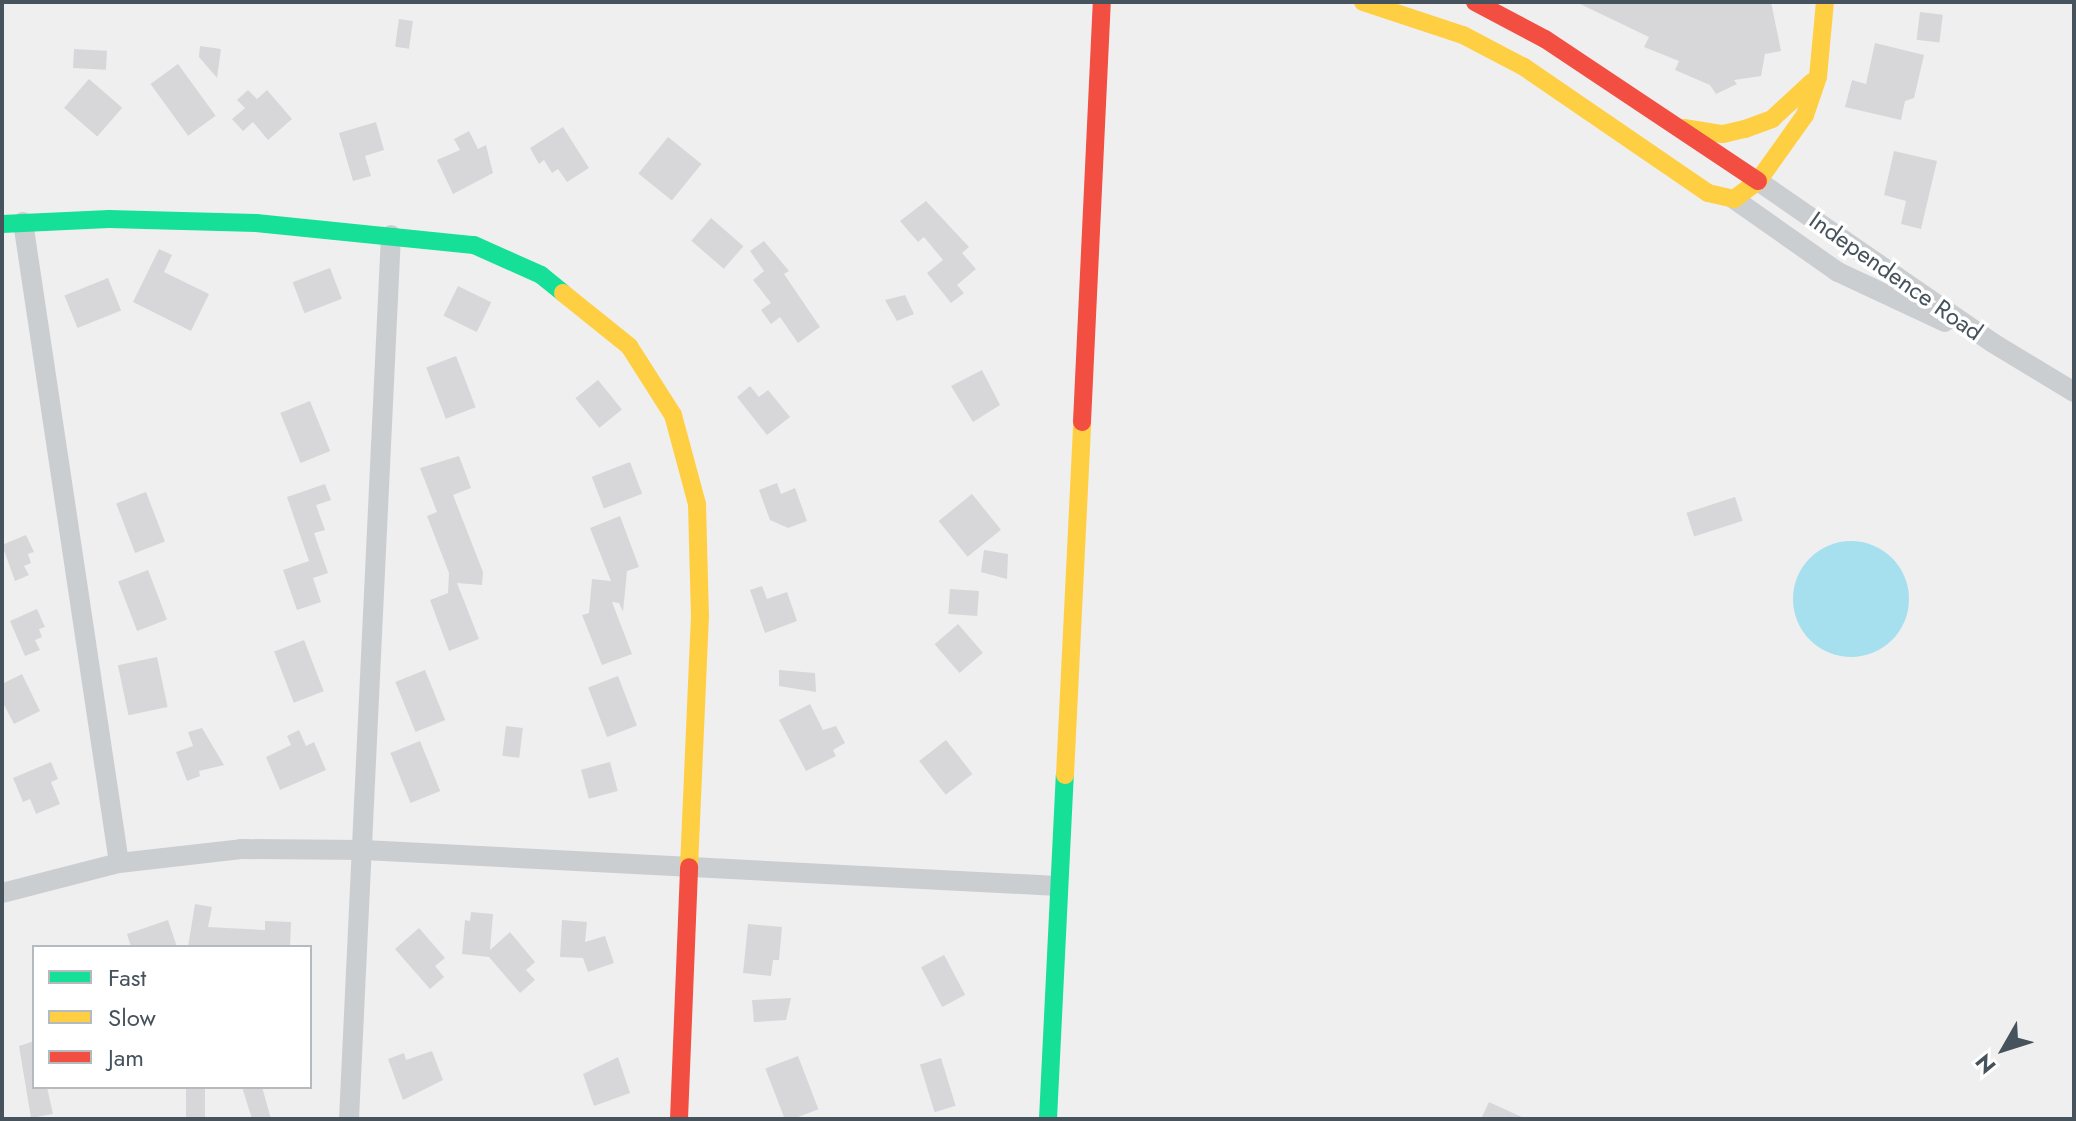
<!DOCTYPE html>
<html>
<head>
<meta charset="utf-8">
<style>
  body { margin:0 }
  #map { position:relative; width:2076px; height:1121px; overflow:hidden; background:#f0efef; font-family:Jost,sans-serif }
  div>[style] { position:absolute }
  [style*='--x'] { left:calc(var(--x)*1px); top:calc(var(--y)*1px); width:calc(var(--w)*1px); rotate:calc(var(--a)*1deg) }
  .water>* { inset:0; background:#a6e0ee }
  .round { border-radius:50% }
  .building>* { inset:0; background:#d7d7d9; transform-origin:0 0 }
  .street>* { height:20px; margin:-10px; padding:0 10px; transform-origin:10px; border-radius:10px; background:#cbced0 }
  .fast>* { height:18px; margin:-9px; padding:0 9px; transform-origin:9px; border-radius:9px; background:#16e098 }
  .slow>* { height:18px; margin:-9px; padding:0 9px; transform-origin:9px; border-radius:9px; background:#ffcf43 }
  .jam>* { height:18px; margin:-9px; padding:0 9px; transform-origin:9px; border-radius:9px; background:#f24e42 }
  span { translate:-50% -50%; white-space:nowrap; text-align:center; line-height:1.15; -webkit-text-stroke:7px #fff; paint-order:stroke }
  .street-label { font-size:24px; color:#46525c }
  .frame { position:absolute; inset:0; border:4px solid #46525c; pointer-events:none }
  .legend { position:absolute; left:32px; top:945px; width:280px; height:144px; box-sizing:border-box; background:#fff; border:2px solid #b5babe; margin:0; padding:10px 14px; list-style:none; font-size:24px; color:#46525c }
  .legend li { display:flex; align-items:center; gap:16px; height:40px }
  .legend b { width:40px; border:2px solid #b5babe }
  .north { position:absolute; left:1964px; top:1009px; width:80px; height:80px; -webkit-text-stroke:6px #fff; paint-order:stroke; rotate:231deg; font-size:22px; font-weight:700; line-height:32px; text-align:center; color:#46525c }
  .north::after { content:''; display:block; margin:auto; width:28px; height:36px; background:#46525c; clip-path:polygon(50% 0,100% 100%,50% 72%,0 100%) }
</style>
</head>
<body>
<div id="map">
  <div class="water">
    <i class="round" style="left:1793px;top:541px;width:116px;height:116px"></i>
  </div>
  <div class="building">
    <i style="clip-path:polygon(1576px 2px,1771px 2px,1781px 51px,1765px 54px,1761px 76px,1734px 80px,1737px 84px,1716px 94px,1710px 85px,1675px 70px,1679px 61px,1644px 47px,1649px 37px)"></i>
    <i style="left:1920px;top:12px;width:23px;height:28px;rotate:7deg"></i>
    <i style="left:399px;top:19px;width:14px;height:28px;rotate:8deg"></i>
    <i style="clip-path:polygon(1875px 43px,1924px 55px,1914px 98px,1905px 101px,1901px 120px,1845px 107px,1852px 80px,1866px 84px)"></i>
    <i style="clip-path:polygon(200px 46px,221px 49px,217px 78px,199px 57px)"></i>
    <i style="left:74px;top:49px;width:33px;height:19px;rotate:3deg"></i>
    <i style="left:178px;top:64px;width:64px;height:34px;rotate:54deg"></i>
    <i style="left:89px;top:79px;width:44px;height:38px;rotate:41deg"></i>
    <i style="clip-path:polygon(248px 90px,257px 99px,267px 90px,292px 119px,268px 140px,253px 122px,243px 131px,232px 119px,245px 108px,237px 100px)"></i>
    <i style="clip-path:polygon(376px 122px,384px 150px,365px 156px,371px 176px,353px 181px,339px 133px)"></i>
    <i style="clip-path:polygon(563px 127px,589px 168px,567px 182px,558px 169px,552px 173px,544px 160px,539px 164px,530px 148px)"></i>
    <i style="clip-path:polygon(469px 131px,478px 149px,486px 145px,493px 173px,453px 194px,437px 160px,460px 150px,454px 139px)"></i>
    <i style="left:668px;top:137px;width:43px;height:47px;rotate:39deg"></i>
    <i style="clip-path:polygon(1894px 151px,1937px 161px,1921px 229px,1901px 224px,1906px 201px,1884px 195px)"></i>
    <i style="clip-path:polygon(926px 201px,969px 247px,962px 253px,976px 269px,957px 285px,964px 293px,951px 303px,927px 273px,943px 260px,924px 237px,918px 242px,900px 221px)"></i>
    <i style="left:711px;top:218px;width:43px;height:30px;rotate:41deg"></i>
    <i style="clip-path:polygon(764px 241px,789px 271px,784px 274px,820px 327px,798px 343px,780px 317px,771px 324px,761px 310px,771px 303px,753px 280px,764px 271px,750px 251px)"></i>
    <i style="clip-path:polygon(159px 249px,172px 255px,164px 272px,209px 294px,191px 331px,133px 302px)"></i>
    <i style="left:330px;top:268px;width:33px;height:40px;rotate:69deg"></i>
    <i style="left:108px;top:278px;width:35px;height:47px;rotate:68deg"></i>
    <i style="left:458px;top:286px;width:37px;height:33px;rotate:26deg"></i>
    <i style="clip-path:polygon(905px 295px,914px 314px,897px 321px,885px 300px)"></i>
    <i style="left:456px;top:356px;width:55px;height:32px;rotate:69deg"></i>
    <i style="clip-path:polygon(982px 370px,1000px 405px,973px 422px,951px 386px)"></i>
    <i style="left:598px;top:380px;width:38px;height:29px;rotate:51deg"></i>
    <i style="clip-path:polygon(750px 386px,759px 397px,768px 390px,790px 417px,767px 435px,737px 397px)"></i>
    <i style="left:310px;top:401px;width:54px;height:32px;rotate:68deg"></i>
    <i style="clip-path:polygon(459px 456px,471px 488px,453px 495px,483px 572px,482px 585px,457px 583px,479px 639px,449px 651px,430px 600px,448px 593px,449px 573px,427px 516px,437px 512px,420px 468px)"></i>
    <i style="left:630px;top:462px;width:34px;height:41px;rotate:69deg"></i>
    <i style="clip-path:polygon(777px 483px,781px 494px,795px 488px,807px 521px,788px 528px,770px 520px,759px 490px)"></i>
    <i style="clip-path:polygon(325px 484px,331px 500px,316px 505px,325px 530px,314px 533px,328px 573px,313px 578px,321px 602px,297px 610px,283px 570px,309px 561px,287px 497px)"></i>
    <i style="left:146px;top:492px;width:53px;height:32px;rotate:69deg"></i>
    <i style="left:972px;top:494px;width:46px;height:43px;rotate:51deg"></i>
    <i style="left:1735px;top:497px;width:25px;height:51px;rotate:72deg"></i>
    <i style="clip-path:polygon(620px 516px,639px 567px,627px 571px,623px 612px,619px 603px,612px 602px,632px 654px,602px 665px,582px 615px,589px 613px,592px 579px,611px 581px,590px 528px)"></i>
    <i style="clip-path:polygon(26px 535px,34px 552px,28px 554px,31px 563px,24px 566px,29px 575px,15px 581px,2px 545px)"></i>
    <i style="clip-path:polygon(984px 550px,1008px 554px,1007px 579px,981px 572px)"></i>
    <i style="left:148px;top:570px;width:53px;height:32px;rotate:69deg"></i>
    <i style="clip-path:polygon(762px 586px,767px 599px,787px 592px,797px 621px,765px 633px,750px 590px)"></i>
    <i style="left:950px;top:589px;width:29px;height:25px;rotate:4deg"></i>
    <i style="clip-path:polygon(37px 609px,45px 627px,39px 629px,42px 637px,35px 640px,40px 650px,25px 656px,10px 621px)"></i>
    <i style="left:958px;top:624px;width:38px;height:31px;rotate:49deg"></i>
    <i style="left:304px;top:640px;width:55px;height:32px;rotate:69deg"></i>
    <i style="left:157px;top:657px;width:51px;height:40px;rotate:78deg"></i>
    <i style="left:425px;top:670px;width:54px;height:32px;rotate:68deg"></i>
    <i style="clip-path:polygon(779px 670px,815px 673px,816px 692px,779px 686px)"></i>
    <i style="clip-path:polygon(22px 674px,40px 711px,14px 724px,2px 701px,2px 684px)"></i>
    <i style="left:618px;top:676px;width:53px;height:32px;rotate:69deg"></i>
    <i style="clip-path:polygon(810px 704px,823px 730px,836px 726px,845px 743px,833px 750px,836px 756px,806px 771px,779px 720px)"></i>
    <i style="left:506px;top:726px;width:17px;height:30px;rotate:7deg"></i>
    <i style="clip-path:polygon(202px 728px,224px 765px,199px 771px,200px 776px,187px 781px,176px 752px,193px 746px,188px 732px)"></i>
    <i style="clip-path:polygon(299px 730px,306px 746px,314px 742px,326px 770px,280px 790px,266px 757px,291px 745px,287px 736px)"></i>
    <i style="left:946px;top:740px;width:43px;height:34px;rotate:52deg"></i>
    <i style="left:420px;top:741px;width:54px;height:32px;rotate:68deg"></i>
    <i style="clip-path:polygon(51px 762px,58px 779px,51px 782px,60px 804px,36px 814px,30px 799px,23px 802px,13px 778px)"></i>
    <i style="left:610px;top:762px;width:30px;height:30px;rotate:75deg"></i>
    <i style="clip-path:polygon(195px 904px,212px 907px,208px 927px,265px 930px,265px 921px,291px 922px,290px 947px,188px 947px)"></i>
    <i style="clip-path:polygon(471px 912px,493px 914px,490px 950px,510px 932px,535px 962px,526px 970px,535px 980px,520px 993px,489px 957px,462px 954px,465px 920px,470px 921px)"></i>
    <i style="clip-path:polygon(168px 920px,177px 947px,131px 947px,127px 934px)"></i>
    <i style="clip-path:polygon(562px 920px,587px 922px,585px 942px,605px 936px,614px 963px,588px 972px,583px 958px,560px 957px)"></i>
    <i style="clip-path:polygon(748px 924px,782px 927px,779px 960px,773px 960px,771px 976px,743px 973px)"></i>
    <i style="clip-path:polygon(419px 928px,445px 958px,435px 966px,444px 977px,430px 989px,395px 949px)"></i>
    <i style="left:944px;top:955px;width:45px;height:26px;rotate:62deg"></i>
    <i style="clip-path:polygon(791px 998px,786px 1020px,754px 1022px,752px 1000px)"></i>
    <i style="clip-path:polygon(34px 1041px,34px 1087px,47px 1087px,53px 1114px,31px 1118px,19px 1046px)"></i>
    <i style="clip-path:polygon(432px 1051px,443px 1080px,403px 1100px,388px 1059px,404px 1053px,406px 1060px)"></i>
    <i style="left:798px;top:1056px;width:57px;height:35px;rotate:69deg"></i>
    <i style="clip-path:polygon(618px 1057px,630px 1093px,594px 1106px,583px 1074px)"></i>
    <i style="left:941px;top:1058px;width:50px;height:22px;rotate:73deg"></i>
    <i style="left:186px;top:1087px;width:19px;height:31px"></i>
    <i style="clip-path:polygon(242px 1087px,262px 1087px,271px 1119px,252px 1119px)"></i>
    <i style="clip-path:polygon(1489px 1102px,1526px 1119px,1481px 1119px)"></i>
  </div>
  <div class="street">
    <i style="--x:1758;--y:181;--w:285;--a:34.6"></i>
    <i style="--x:1993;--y:343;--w:95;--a:31.2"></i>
    <i style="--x:1734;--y:199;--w:127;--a:35.1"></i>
    <i style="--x:1838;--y:272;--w:118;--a:25"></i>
    <i style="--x:23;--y:222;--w:648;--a:81.48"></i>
    <i style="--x:2;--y:893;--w:121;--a:-14.4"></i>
    <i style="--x:119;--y:863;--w:123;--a:-6.5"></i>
    <i style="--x:241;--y:849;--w:123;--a:0.5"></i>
    <i style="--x:364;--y:850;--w:694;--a:2.97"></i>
    <i style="--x:349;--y:1119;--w:885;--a:-87.28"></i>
  </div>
  <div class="fast">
    <i style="--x:2;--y:224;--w:107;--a:-2.7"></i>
    <i style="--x:109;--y:219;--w:147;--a:1.6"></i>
    <i style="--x:256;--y:223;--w:219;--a:5.8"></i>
    <i style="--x:474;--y:245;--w:73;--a:24.1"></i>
    <i style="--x:541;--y:275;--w:28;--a:39"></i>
    <i style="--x:1048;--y:1119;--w:344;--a:-87.2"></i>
  </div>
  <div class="slow">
    <i style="--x:1363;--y:2;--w:105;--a:18.3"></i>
    <i style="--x:1463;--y:35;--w:69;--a:27.7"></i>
    <i style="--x:1524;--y:67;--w:223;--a:34.4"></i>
    <i style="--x:1708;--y:193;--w:27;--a:13"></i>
    <i style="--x:1734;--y:199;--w:30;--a:-37"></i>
    <i style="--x:1758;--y:181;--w:81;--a:-54.5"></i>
    <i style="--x:1805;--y:115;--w:40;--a:-71.1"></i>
    <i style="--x:1818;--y:77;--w:75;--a:-84.7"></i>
    <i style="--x:1684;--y:128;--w:39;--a:9"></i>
    <i style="--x:1723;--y:134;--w:23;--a:-13"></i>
    <i style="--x:1745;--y:129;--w:29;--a:-20"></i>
    <i style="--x:1772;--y:119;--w:54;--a:-42.8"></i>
    <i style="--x:563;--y:293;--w:85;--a:38.8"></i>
    <i style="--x:629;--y:346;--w:82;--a:57.5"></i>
    <i style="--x:673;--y:415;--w:92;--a:74.9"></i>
    <i style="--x:697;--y:504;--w:111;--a:88.5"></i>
    <i style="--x:700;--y:615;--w:252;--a:92.5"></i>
    <i style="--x:1065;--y:775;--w:353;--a:-87.2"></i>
  </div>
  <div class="jam">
    <i style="--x:1475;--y:2;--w:79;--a:27.9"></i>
    <i style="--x:1545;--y:39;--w:256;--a:33.7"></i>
    <i style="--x:1082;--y:422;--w:420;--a:-87.3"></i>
    <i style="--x:679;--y:1119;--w:252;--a:-87.7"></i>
  </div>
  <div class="street-label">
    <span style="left:1896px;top:276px;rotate:35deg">Independence Road</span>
  </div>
  <div class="frame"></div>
  <ul class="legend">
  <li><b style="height:10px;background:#16e098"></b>Fast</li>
  <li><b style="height:10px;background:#ffcf43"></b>Slow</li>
  <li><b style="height:10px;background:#f24e42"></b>Jam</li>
  </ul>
  <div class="north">N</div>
</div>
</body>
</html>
